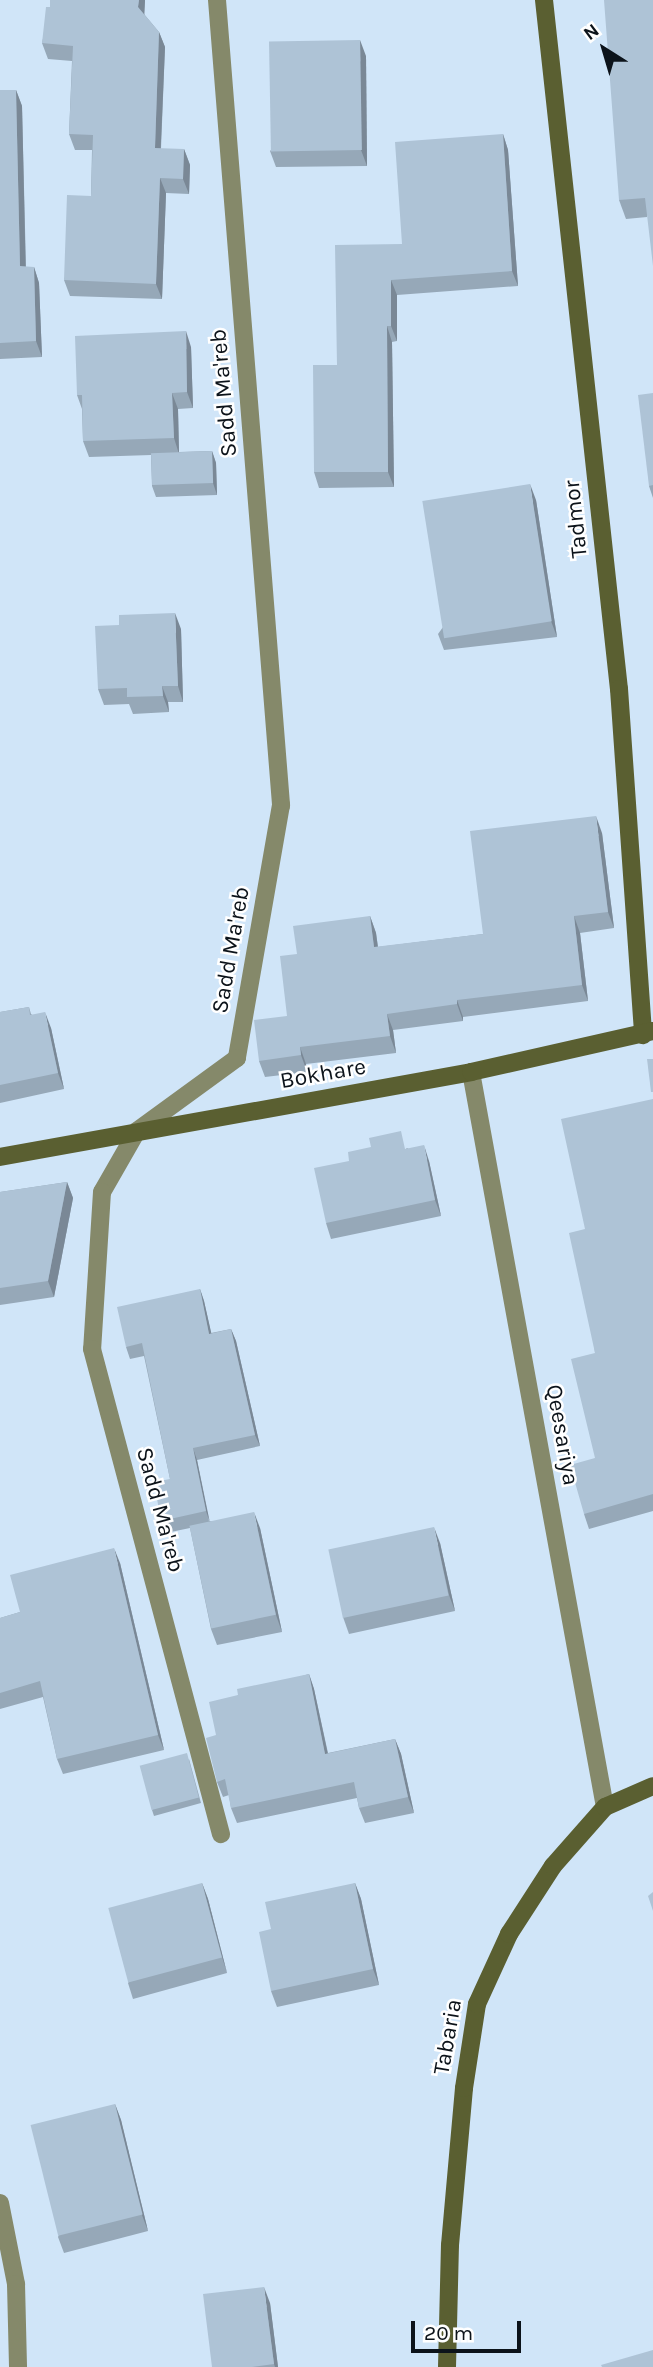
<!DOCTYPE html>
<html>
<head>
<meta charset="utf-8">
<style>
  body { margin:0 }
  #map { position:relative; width:653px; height:2367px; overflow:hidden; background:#d0e5f8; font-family:Karla,sans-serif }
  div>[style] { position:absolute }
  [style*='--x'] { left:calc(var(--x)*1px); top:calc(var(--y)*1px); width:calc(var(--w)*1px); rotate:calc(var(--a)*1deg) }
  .street>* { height:18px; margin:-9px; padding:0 9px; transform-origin:9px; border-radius:9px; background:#85896a }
  .secondary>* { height:18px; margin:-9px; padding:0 9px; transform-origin:9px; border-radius:9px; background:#5a5f31 }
  .wall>* { inset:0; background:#96a8b8 }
  .shaded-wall>* { inset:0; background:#7a8896 }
  .building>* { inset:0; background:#aec3d6; transform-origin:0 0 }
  span { translate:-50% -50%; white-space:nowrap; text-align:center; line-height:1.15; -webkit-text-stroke:5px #fff; paint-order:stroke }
  .street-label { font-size:23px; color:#0c131a }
  .north { position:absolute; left:569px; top:14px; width:70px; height:70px; -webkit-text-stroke:5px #fff; paint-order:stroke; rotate:323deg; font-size:19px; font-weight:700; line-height:28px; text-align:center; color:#0c131a }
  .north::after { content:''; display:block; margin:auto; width:24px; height:32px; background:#0c131a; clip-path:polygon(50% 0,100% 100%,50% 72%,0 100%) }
  .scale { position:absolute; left:411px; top:2321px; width:110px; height:32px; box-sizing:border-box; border:4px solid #0c131a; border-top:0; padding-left:9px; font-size:21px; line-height:24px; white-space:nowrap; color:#0c131a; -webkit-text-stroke:5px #fff; paint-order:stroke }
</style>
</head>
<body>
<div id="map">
  <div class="street">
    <i style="--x:217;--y:0;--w:808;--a:85.45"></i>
    <i style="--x:281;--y:805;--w:257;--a:99.9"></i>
    <i style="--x:237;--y:1058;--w:124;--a:143.9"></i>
    <i style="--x:137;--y:1131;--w:70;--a:119.8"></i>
    <i style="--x:102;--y:1192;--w:157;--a:93.6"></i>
    <i style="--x:92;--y:1349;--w:502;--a:75.11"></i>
    <i style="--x:471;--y:1072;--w:747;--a:79.67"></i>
    <i style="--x:0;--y:2203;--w:83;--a:78.8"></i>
    <i style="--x:16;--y:2284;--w:83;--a:88.6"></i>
  </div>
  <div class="secondary">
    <i style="--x:544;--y:0;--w:693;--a:83.79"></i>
    <i style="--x:619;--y:689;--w:347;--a:86"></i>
    <i style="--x:0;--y:1157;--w:479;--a:-10.2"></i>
    <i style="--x:471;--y:1072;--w:187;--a:-12.7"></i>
    <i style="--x:447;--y:2367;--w:122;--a:-88.6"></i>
    <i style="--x:450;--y:2245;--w:158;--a:-84.9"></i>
    <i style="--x:464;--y:2088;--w:85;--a:-81.2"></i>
    <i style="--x:477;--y:2004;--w:77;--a:-65.4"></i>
    <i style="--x:509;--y:1934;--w:81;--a:-57.1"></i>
    <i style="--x:553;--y:1866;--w:79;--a:-48.6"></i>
    <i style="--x:605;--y:1807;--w:52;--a:-23.6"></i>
  </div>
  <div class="wall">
    <i style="clip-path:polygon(50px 0,145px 0,144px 14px,159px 32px,165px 47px,161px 149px,184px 149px,190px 165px,189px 194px,166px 193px,162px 299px,70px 296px,64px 280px,91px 196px,92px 150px,75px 150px,69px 134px,72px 61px,48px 59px,42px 43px,50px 7px)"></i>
    <i style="clip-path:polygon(653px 0,647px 217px,626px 219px,619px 200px)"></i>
    <i style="clip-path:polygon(366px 56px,367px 166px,276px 167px,270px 151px)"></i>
    <i style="clip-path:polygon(0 90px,16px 90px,22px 106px,26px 267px,34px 267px,39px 283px,42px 357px,0 359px)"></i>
    <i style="clip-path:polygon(503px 134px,508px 150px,518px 286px,397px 295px,397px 341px,392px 342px,394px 487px,319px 488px,314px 472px,337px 365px,402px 244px)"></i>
    <i style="clip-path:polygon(191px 347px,193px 408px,178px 409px,179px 452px,212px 451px,216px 463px,217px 495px,156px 497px,152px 486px,151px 455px,89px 457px,83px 441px,82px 409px,77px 395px)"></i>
    <i style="clip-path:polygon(653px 393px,653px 498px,649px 486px)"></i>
    <i style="clip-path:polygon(536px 500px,557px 637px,444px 650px,438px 634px)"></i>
    <i style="clip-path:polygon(181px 629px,183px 702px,168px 702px,169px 712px,133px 714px,129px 704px,104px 705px,98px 689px)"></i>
    <i style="clip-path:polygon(602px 833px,614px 928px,580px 933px,588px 1001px,463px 1017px,463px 1021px,393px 1030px,396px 1053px,306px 1064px,307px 1072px,265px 1077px,259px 1061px,287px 1016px,297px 954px,370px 916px,376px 933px,378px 947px,483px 934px)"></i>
    <i style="clip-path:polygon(29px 1007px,31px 1014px,51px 1028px,64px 1089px,0 1103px,0 1012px)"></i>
    <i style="clip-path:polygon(653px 1099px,653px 1511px,589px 1529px,584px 1514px,595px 1458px,595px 1353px,585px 1229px)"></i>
    <i style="clip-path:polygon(407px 1148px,429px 1161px,441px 1216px,331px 1239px,326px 1223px)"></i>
    <i style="clip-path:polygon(67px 1182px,73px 1198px,54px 1297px,0 1305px,0 1192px)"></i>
    <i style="clip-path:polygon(200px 1289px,204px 1301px,211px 1333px,231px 1329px,236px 1341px,260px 1446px,197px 1460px,209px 1521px,260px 1528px,282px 1632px,217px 1645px,211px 1629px,190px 1528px,166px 1533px,161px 1521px,170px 1479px,144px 1356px,130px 1359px,126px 1347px)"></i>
    <i style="clip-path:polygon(440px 1543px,455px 1611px,349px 1634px,343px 1617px)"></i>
    <i style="clip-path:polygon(120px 1563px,164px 1750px,63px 1774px,57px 1759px,43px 1697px,0 1709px,0 1618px,20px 1612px)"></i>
    <i style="clip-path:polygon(309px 1674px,314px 1689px,328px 1753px,395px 1739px,401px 1754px,414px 1813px,365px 1823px,359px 1808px,357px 1798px,237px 1823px,231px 1808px,229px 1795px,223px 1797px,217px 1782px,216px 1735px,238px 1695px)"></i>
    <i style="clip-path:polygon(189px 1759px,201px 1803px,154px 1816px,152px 1810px)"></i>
    <i style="clip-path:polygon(202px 1883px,208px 1899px,227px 1973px,133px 1999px,128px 1983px)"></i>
    <i style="clip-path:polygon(355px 1883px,361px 1899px,379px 1985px,277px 2007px,271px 1991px,271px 1929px)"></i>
    <i style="clip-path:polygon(115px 2104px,121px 2120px,148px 2231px,64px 2253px,58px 2237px)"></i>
    <i style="clip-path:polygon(270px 2303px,278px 2367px,212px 2367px)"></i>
  </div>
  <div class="shaded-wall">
    <i style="clip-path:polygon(139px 0,145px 0,144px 22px,138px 7px)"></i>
    <i style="clip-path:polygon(159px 32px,165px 47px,160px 164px,155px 148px)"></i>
    <i style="clip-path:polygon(360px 40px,366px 56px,367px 166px,361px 150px)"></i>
    <i style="clip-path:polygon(16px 90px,22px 106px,26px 283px,20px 266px)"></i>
    <i style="clip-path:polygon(503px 134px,508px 150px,518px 286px,512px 271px)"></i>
    <i style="clip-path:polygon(184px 149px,190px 165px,189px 194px,183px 179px)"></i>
    <i style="clip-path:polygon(160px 178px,166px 193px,162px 299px,156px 284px)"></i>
    <i style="clip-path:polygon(34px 267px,39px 283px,42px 357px,36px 341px)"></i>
    <i style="clip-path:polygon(391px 280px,397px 295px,397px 341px,391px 326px)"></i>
    <i style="clip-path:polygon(387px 326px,392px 342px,394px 487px,388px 472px)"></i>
    <i style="clip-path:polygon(186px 331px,191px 347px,193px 408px,187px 392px)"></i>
    <i style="clip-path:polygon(172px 393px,178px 409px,179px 454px,174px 438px)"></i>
    <i style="clip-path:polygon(212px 451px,216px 463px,217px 495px,213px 483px)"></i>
    <i style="clip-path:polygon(530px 484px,536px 500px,557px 637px,551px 621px)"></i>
    <i style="clip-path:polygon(175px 613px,181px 629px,183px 702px,178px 686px)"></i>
    <i style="clip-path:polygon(162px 686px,168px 702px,169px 712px,163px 696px)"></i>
    <i style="clip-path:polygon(596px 816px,602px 833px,614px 928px,608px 912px)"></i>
    <i style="clip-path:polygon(370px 916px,376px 933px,380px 964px,374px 947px)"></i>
    <i style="clip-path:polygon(574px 916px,580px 933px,588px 1001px,582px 985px)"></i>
    <i style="clip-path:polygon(457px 1000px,463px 1017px,463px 1021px,457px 1004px)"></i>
    <i style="clip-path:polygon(45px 1012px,51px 1028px,64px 1089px,58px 1073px)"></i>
    <i style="clip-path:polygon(387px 1014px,393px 1030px,396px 1053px,390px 1036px)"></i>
    <i style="clip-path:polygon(300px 1047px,306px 1064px,307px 1072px,301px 1055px)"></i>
    <i style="clip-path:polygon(424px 1145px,429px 1161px,441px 1216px,435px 1200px)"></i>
    <i style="clip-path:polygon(67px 1182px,73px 1198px,54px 1297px,48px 1281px)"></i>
    <i style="clip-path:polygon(200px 1289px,204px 1301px,214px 1345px,209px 1334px)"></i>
    <i style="clip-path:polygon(231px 1329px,236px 1341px,260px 1446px,255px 1435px)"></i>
    <i style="clip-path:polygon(193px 1448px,197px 1460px,210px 1523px,206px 1511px)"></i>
    <i style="clip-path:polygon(254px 1512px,260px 1528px,282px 1632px,276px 1615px)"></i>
    <i style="clip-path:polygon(434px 1527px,440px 1543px,455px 1611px,449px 1595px)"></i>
    <i style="clip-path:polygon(114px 1548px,120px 1563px,164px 1750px,158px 1735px)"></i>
    <i style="clip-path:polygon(309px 1674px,314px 1689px,331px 1769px,325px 1754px)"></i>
    <i style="clip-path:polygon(395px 1739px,401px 1754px,414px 1813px,408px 1797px)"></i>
    <i style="clip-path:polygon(202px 1883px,208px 1899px,227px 1973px,222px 1957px)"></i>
    <i style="clip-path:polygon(355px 1883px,361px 1899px,379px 1985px,373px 1969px)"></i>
    <i style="clip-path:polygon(115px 2104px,121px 2120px,148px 2231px,142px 2215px)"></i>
    <i style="clip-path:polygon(264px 2287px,270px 2303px,278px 2367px,275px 2367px,274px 2364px)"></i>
  </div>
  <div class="building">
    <i style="clip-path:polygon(50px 0,139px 0,138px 7px,159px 32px,155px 148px,184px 149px,183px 179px,160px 178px,156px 284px,64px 280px,67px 195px,91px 196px,93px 135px,69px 134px,73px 46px,42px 43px,46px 7px,50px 7px)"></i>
    <i style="clip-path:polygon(604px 0,653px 0,653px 266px,645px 198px,619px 200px)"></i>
    <i style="left:360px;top:40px;width:110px;height:91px;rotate:89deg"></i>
    <i style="clip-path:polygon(0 90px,16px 90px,20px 266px,34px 267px,36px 341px,0 343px)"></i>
    <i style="clip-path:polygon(503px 134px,512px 271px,391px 280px,391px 326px,387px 326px,388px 472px,314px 472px,313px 365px,337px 365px,335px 245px,402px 244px,395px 142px)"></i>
    <i style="clip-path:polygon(186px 331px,187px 392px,172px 393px,174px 438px,83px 441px,82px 395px,77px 395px,75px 336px)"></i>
    <i style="clip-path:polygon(653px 393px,653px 485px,649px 486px,638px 395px)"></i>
    <i style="left:212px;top:451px;width:32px;height:61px;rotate:88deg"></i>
    <i style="left:530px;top:484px;width:139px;height:109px;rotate:81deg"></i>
    <i style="clip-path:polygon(175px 613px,178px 686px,162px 686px,163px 696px,127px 697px,127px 688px,98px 689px,95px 626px,119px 625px,119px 615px)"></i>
    <i style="clip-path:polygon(596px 816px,608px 912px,574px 916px,582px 985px,457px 1000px,457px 1004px,387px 1014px,390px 1036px,300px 1047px,301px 1055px,259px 1061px,254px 1020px,287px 1016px,280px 956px,297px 954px,293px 926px,370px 916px,374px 947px,483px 934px,470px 831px)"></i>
    <i style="clip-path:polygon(29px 1007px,30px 1015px,45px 1012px,58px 1073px,0 1085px,0 1012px)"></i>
    <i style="clip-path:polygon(647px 1059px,653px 1059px,653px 1092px,651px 1092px)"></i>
    <i style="clip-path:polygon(653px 1099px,653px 1494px,584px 1514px,570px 1465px,595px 1458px,571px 1359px,595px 1353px,569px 1233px,585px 1229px,561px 1119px)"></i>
    <i style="clip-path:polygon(401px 1131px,405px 1149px,424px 1145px,435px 1200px,326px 1223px,314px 1168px,349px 1161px,348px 1152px,371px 1147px,369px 1138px)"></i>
    <i style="clip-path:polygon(67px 1182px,48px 1281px,0 1288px,0 1192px)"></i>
    <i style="clip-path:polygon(200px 1289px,209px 1334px,231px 1329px,255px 1435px,193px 1448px,206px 1511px,161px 1521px,154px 1482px,170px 1479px,142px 1343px,126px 1347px,117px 1307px)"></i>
    <i style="left:254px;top:1512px;width:105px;height:66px;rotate:78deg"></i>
    <i style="left:434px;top:1527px;width:70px;height:108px;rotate:78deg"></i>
    <i style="clip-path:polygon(114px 1548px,158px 1735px,57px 1759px,40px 1681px,0 1693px,0 1618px,20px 1612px,10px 1575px)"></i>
    <i style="clip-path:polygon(309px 1674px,325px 1754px,395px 1739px,408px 1797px,359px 1808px,354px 1782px,231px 1808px,225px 1779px,217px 1782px,206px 1738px,216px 1735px,209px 1702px,238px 1695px,237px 1689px)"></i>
    <i style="left:187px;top:1753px;width:46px;height:49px;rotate:75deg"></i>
    <i style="left:202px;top:1883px;width:77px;height:97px;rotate:75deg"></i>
    <i style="clip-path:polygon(355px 1883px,373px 1969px,271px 1991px,259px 1932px,271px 1929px,265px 1902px)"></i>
    <i style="clip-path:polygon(653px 1892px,653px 1911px,648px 1896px)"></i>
    <i style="left:115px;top:2104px;width:114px;height:87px;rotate:76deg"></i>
    <i style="clip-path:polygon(264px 2287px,274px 2364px,252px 2367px,212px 2367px,203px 2294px)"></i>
    <i style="clip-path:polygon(653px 2350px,653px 2367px,602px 2367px,601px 2365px)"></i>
  </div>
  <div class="street-label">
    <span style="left:224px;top:393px;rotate:-95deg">Sadd Ma'reb</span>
    <span style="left:576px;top:519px;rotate:-96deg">Tadmor</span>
    <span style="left:231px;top:950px;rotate:-80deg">Sadd Ma'reb</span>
    <span style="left:323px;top:1074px;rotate:-10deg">Bokhare</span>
    <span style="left:562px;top:1435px;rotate:80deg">Qeesariya</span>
    <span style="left:160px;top:1510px;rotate:75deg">Sadd Ma'reb</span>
    <span style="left:448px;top:2037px;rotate:-80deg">Tabaria</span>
  </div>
  <div class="north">N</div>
  <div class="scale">20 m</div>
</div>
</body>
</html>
